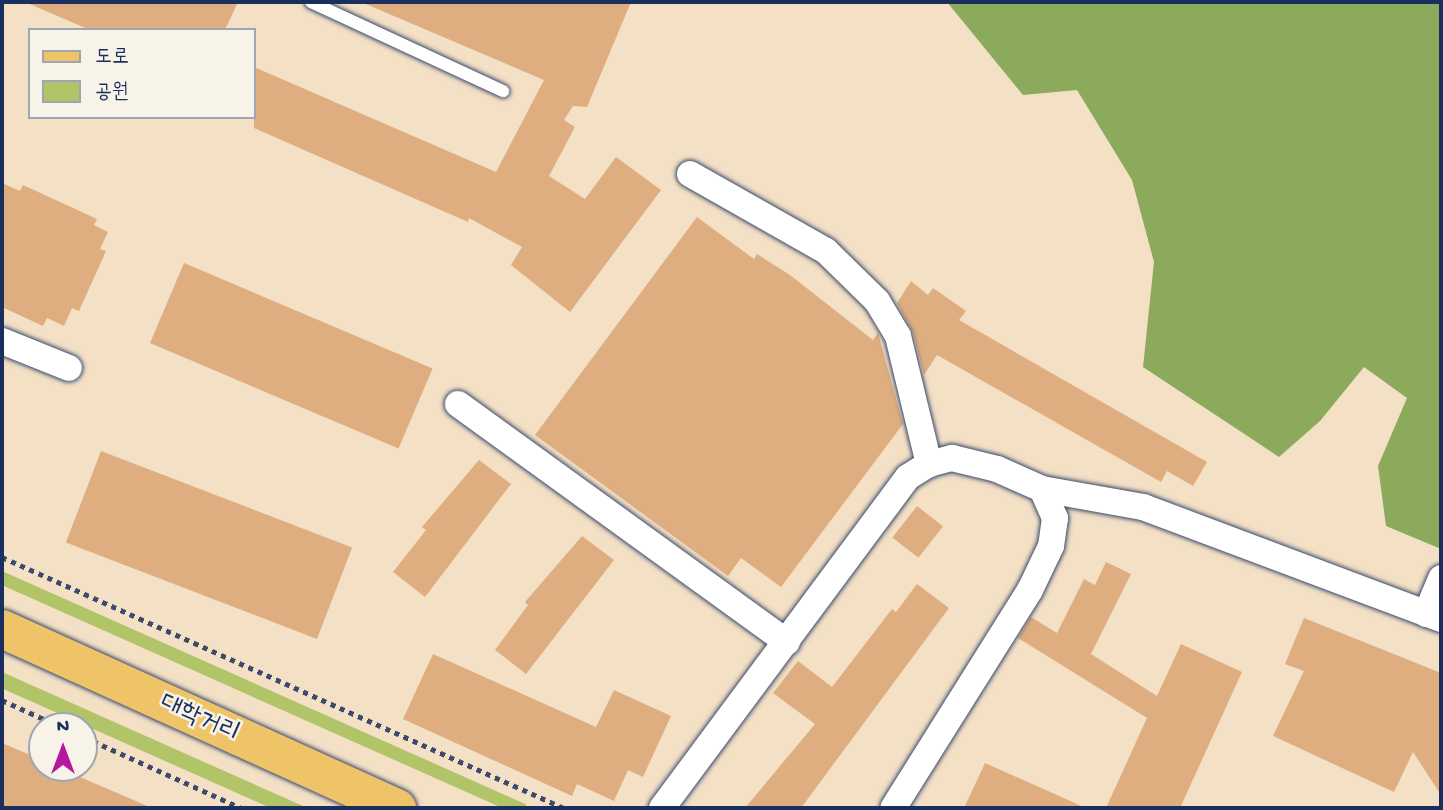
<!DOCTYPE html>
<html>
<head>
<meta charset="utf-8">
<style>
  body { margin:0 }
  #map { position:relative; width:1443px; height:810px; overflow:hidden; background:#f3e0c5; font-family:"Gochi Hand","Poor Story",sans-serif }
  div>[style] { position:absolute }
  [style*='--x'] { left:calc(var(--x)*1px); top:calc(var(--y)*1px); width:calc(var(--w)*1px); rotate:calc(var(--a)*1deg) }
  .green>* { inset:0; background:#b1c468; transform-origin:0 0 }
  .forest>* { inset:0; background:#8caa5c }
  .building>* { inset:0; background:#deae80; transform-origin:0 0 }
  .path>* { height:4.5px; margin-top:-2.25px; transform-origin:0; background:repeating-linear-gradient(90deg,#3b4a6d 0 5px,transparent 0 10px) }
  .roads { filter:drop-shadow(0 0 2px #3b4a6d) drop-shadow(0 0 2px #3b4a6d) }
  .service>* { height:12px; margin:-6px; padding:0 6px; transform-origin:6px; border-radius:6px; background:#fff }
  .minor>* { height:26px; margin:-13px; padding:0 13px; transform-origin:13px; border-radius:13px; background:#fff }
  .primary>* { height:38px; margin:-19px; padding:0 19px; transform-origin:19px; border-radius:19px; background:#efc469 }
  span { translate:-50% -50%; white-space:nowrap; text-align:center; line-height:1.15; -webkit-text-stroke:5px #f7f3e8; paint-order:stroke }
  .street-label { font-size:26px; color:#1b2f5e }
  .frame { position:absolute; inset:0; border:4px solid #1b2f5e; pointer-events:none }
  .legend { position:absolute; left:28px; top:28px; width:228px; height:91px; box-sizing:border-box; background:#f7f3e8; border:2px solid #9fa5b1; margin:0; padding:9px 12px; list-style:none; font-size:21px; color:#1b2f5e }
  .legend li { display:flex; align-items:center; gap:14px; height:35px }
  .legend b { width:35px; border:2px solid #9fa5b1 }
  .north { position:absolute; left:28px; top:712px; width:70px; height:70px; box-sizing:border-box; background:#f7f3e8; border:2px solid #9fa5b1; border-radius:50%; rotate:0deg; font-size:19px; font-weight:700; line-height:28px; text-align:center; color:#1b2f5e }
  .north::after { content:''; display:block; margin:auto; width:24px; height:32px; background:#b5179e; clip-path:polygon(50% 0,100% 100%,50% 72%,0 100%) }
</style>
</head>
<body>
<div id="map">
  <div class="green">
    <i style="left:2px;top:571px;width:574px;height:13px;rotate:24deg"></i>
    <i style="left:2px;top:672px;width:329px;height:15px;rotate:24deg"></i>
  </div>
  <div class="forest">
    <i style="clip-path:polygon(947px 2px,1441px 2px,1441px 549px,1386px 526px,1378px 466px,1407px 398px,1364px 367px,1320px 421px,1279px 457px,1143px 367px,1154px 262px,1132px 180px,1077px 90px,1023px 95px)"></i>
  </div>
  <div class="building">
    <i style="clip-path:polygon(25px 2px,238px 2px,225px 30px,90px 30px)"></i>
    <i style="clip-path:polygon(361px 2px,631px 2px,587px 107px,573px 106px,564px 120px,575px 127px,549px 176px,585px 199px,616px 157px,661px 190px,570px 312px,511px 265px,522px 247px,469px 218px,468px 222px,254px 128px,254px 67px,496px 172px,544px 80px)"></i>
    <i style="clip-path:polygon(2px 183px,20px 191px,23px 185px,97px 219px,94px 225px,108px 232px,100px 249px,106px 251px,79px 311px,72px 308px,64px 326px,47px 318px,43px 326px,2px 307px)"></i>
    <i style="clip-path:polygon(697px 217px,754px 259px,757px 254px,790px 275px,873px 340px,878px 333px,903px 424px,781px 587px,741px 558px,728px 576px,535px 435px)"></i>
    <i style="left:184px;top:263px;width:270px;height:87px;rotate:23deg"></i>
    <i style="clip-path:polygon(911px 281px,928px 295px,933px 288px,966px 311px,959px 320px,1207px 462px,1193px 486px,1167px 471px,1161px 482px,937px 355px,924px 375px,913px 332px,897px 303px)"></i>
    <i style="left:101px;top:451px;width:269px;height:98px;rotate:21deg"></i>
    <i style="clip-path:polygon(479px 460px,511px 484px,425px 597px,393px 572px,426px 530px,422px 527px)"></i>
    <i style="left:917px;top:506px;width:33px;height:40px;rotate:38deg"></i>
    <i style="clip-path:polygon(582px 536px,614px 560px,526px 674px,495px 650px,528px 605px,525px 602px)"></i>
    <i style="clip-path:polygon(1106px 562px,1131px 574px,1091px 654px,1157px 696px,1181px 644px,1242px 672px,1180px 808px,1106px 808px,1147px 718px,1018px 638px,1031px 617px,1057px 633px,1084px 579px,1095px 585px)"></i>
    <i style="clip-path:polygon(917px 584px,949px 608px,801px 808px,745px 808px,815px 724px,773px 693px,798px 661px,832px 687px,892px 609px,896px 612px)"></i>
    <i style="clip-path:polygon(1304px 618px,1441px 673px,1441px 795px,1413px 752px,1394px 792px,1273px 736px,1304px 671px,1285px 664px)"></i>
    <i style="clip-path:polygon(433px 654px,596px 727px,614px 690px,671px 716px,643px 777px,628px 770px,614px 801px,577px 784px,572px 796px,403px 719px)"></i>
    <i style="clip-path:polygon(2px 743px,42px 760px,42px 768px,59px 768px,152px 808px,2px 808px)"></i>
    <i style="clip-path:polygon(985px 763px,1086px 808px,964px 808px)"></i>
  </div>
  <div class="path">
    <i style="--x:2;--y:557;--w:616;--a:24.07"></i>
    <i style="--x:2;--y:700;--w:63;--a:24.5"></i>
    <i style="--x:84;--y:737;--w:172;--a:24.3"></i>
  </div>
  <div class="roads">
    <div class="service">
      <i style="--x:311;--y:2;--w:212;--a:24.9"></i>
    </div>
    <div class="minor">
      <i style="--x:690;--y:174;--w:156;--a:29.5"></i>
      <i style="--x:826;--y:251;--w:71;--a:44.4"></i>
      <i style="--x:877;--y:301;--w:41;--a:59"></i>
      <i style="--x:898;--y:336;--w:132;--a:76.4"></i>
      <i style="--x:2;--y:341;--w:72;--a:21.9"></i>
      <i style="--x:458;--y:404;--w:406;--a:35.9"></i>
      <i style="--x:1042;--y:489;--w:103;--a:10.1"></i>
      <i style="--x:1143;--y:507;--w:318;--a:20.6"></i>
      <i style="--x:1426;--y:614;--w:39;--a:-67"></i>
      <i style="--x:662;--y:808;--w:412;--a:-53.4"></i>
      <i style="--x:908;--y:477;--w:25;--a:-32"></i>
      <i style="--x:929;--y:464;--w:24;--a:-15"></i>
      <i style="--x:952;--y:458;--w:46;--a:13.7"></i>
      <i style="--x:997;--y:469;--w:49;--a:24"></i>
      <i style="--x:1042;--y:489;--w:32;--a:66"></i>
      <i style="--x:1055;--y:518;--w:28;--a:98"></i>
      <i style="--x:1051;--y:546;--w:49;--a:115.5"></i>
      <i style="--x:1030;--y:590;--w:257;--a:122.1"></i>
    </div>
    <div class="primary">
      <i style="--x:2;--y:629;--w:434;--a:24.4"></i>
    </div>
  </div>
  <div class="street-label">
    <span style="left:199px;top:720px;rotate:24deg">대학거리</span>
  </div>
  <div class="frame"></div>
  <ul class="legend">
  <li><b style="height:9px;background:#efc469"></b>도로</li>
  <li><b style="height:19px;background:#b1c468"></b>공원</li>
  </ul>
  <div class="north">N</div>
</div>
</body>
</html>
